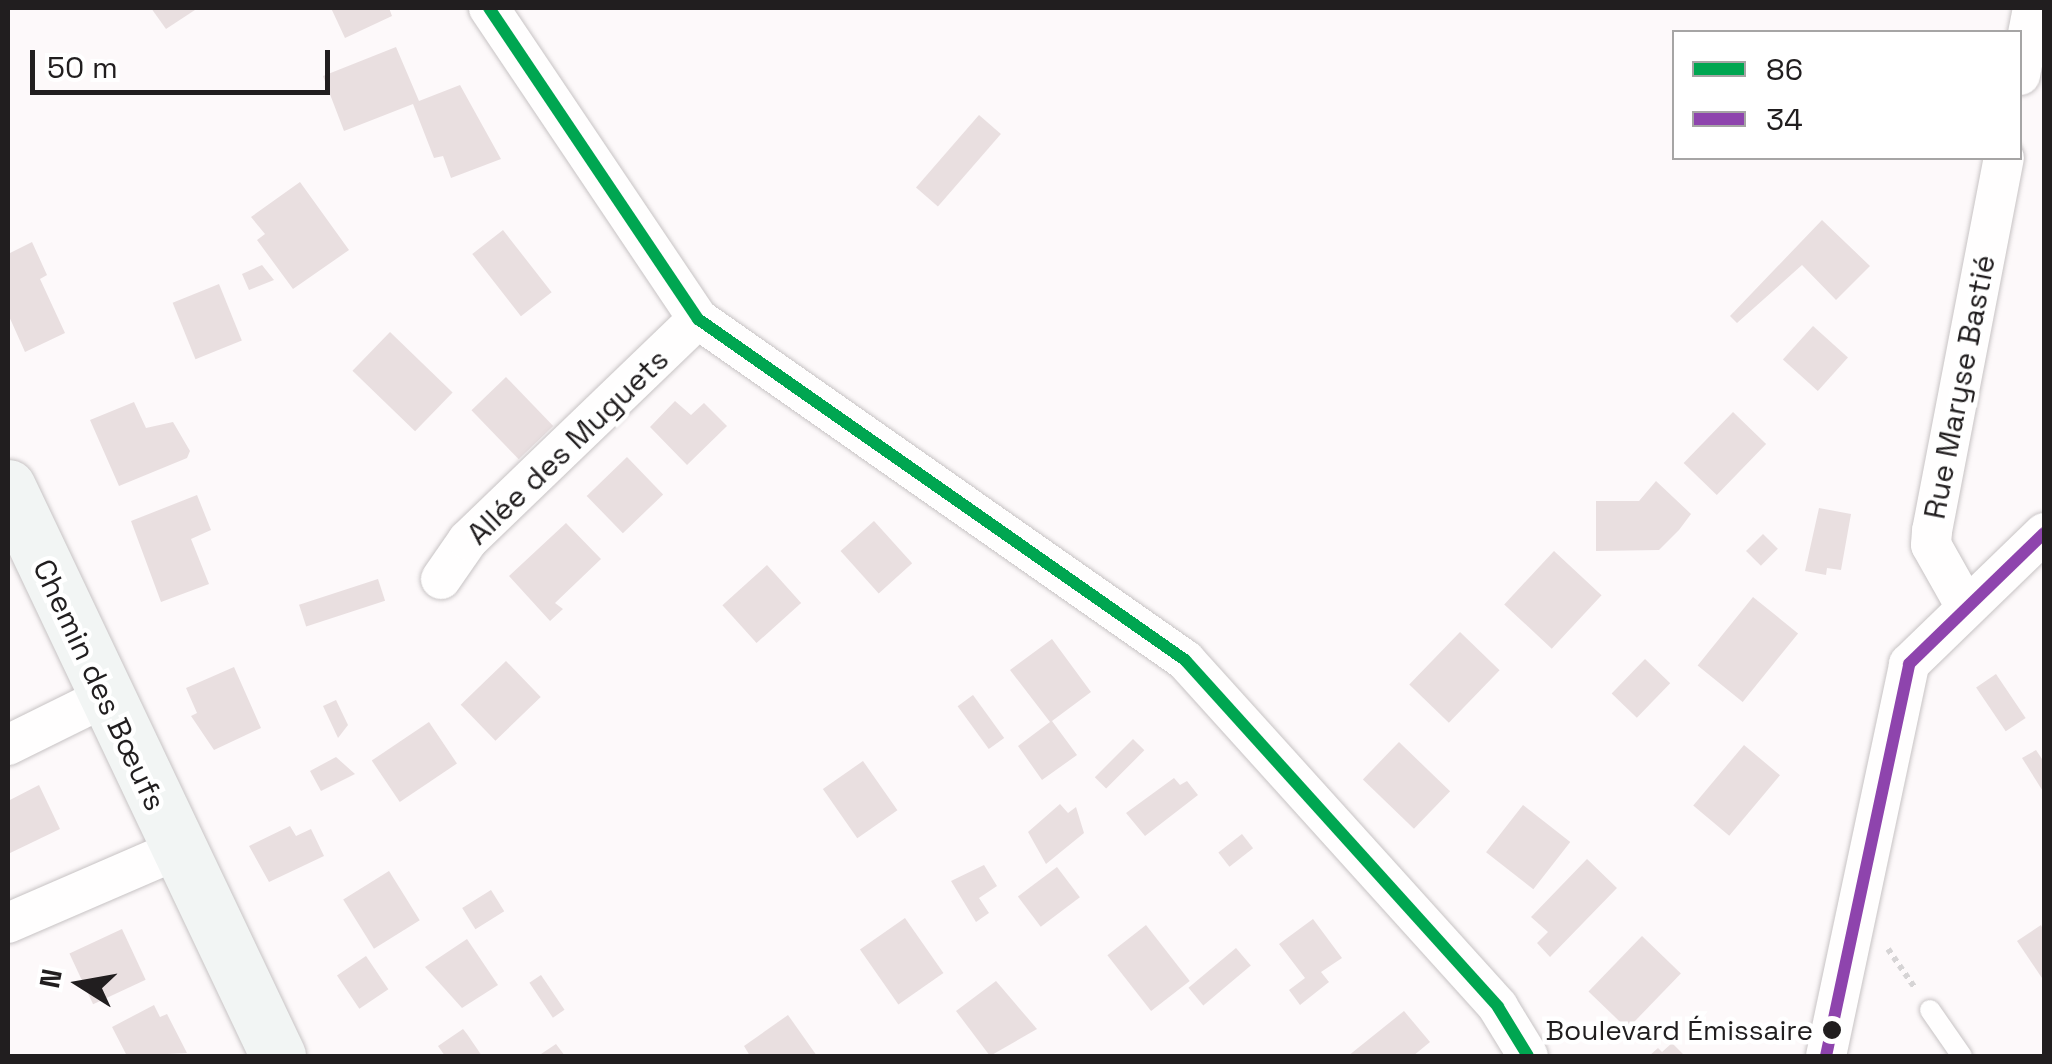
<!DOCTYPE html>
<html>
<head>
<meta charset="utf-8">
<style>
  body { margin:0 }
  #map { position:relative; width:2052px; height:1064px; overflow:hidden; background:#fdf9fa; font-family:"Space Grotesk",sans-serif }
  div>[style] { position:absolute }
  [style*='--x'] { left:calc(var(--x)*1px); top:calc(var(--y)*1px); width:calc(var(--w)*1px); rotate:calc(var(--a)*1deg) }
  .building>* { inset:0; background:#e9dfe0; transform-origin:0 0 }
  .path>* { height:6px; margin-top:-3px; transform-origin:0; background:repeating-linear-gradient(90deg,#d6d4d5 0 5px,transparent 0 10px) }
  .roads { filter:drop-shadow(0 0 2px #c7c3c4) drop-shadow(0 0 2px #c7c3c4) }
  .lane>* { height:20px; margin:-10px; padding:0 10px; transform-origin:10px; border-radius:10px; background:#fffefe }
  .street>* { height:40px; margin:-20px; padding:0 20px; transform-origin:20px; border-radius:20px; background:#fffefe }
  .secondary>* { height:55px; margin:-27.5px; padding:0 27.5px; transform-origin:27.5px; border-radius:27.5px; background:#f2f5f4 }
  .bus-1>* { height:12px; margin:-6px; padding:0 6px; transform-origin:6px; border-radius:6px; background:#00a651 }
  .bus-2>* { height:12px; margin:-6px; padding:0 6px; transform-origin:6px; border-radius:6px; background:#8e44ad }
  .dots>* { width:28px; height:28px; translate:-50% -50%; box-sizing:border-box; border:5px solid #fff; border-radius:50% }
  span { translate:-50% -50%; white-space:nowrap; text-align:center; line-height:1.15; -webkit-text-stroke:9px #fff; paint-order:stroke }
  .bus-label { font-size:28px; color:#211e1f }
  .right { translate:-100% -50%; text-align:right }
  .street-label { font-size:30px; color:#211e1f }
  .frame { position:absolute; inset:0; border:10px solid #211e1f; pointer-events:none }
  .legend { position:absolute; left:1672px; top:30px; width:350px; height:130px; box-sizing:border-box; background:#fff; border:2px solid #a6a5a5; margin:0; padding:12px 18px; list-style:none; font-size:30px; color:#211e1f }
  .legend li { display:flex; align-items:center; gap:20px; height:50px }
  .legend b { width:50px; border:2px solid #a6a5a5 }
  .north { position:absolute; left:30px; top:934px; width:100px; height:100px; -webkit-text-stroke:8px #fff; paint-order:stroke; rotate:281deg; font-size:28px; font-weight:700; line-height:40px; text-align:center; color:#211e1f }
  .north::after { content:''; display:block; margin:auto; width:35px; height:45px; background:#211e1f; clip-path:polygon(50% 0,100% 100%,50% 72%,0 100%) }
  .scale { position:absolute; left:30px; top:50px; width:300px; height:45px; box-sizing:border-box; border:5px solid #211e1f; border-top:0; padding-left:12px; font-size:30px; line-height:35px; white-space:nowrap; color:#211e1f; -webkit-text-stroke:8px #fff; paint-order:stroke }
</style>
</head>
<body>
<div id="map">
  <div class="building">
    <i style="clip-path:polygon(151px 8px,198px 8px,166px 29px)"></i>
    <i style="clip-path:polygon(331px 8px,389px 8px,392px 16px,345px 38px)"></i>
    <i style="clip-path:polygon(396px 47px,419px 101px,460px 85px,501px 159px,451px 178px,443px 156px,434px 158px,413px 104px,344px 131px,323px 76px)"></i>
    <i style="left:979px;top:115px;width:29px;height:96px;rotate:41deg"></i>
    <i style="clip-path:polygon(300px 182px,349px 250px,293px 289px,257px 240px,265px 234px,251px 217px)"></i>
    <i style="clip-path:polygon(1822px 220px,1870px 266px,1836px 300px,1802px 265px,1737px 323px,1730px 316px)"></i>
    <i style="left:503px;top:230px;width:79px;height:39px;rotate:52deg"></i>
    <i style="clip-path:polygon(32px 242px,47px 275px,40px 279px,65px 333px,25px 352px,8px 314px,8px 254px)"></i>
    <i style="clip-path:polygon(262px 265px,274px 280px,249px 290px,242px 274px)"></i>
    <i style="left:219px;top:284px;width:61px;height:50px;rotate:68deg"></i>
    <i style="left:1813px;top:326px;width:47px;height:45px;rotate:42deg"></i>
    <i style="left:390px;top:332px;width:87px;height:54px;rotate:44deg"></i>
    <i style="left:506px;top:377px;width:68px;height:48px;rotate:46deg"></i>
    <i style="clip-path:polygon(675px 401px,691px 415px,704px 403px,727px 426px,687px 465px,650px 427px)"></i>
    <i style="clip-path:polygon(134px 402px,146px 428px,173px 422px,190px 451px,187px 458px,119px 486px,90px 420px)"></i>
    <i style="left:1733px;top:412px;width:46px;height:71px;rotate:44deg"></i>
    <i style="left:627px;top:457px;width:52px;height:56px;rotate:46deg"></i>
    <i style="clip-path:polygon(1656px 481px,1691px 514px,1679px 530px,1659px 550px,1596px 551px,1596px 501px,1639px 501px)"></i>
    <i style="clip-path:polygon(197px 495px,211px 530px,191px 539px,209px 584px,161px 602px,131px 521px)"></i>
    <i style="clip-path:polygon(1819px 508px,1851px 514px,1841px 570px,1827px 568px,1826px 575px,1805px 571px)"></i>
    <i style="left:874px;top:521px;width:57px;height:45px;rotate:48deg"></i>
    <i style="clip-path:polygon(566px 523px,601px 559px,555px 603px,563px 609px,550px 621px,509px 576px)"></i>
    <i style="left:1763px;top:534px;width:21px;height:24px;rotate:45deg"></i>
    <i style="left:1554px;top:551px;width:65px;height:73px;rotate:43deg"></i>
    <i style="left:767px;top:565px;width:51px;height:60px;rotate:48deg"></i>
    <i style="left:378px;top:579px;width:23px;height:83px;rotate:72deg"></i>
    <i style="left:1753px;top:597px;width:58px;height:88px;rotate:39deg"></i>
    <i style="left:1460px;top:632px;width:55px;height:73px;rotate:44deg"></i>
    <i style="clip-path:polygon(1052px 639px,1091px 692px,1052px 721px,1077px 755px,1042px 780px,1018px 746px,1050px 722px,1010px 670px)"></i>
    <i style="left:1645px;top:659px;width:35px;height:48px;rotate:44deg"></i>
    <i style="left:506px;top:661px;width:50px;height:63px;rotate:46deg"></i>
    <i style="clip-path:polygon(234px 667px,261px 728px,214px 750px,191px 716px,197px 713px,186px 688px)"></i>
    <i style="left:1996px;top:674px;width:53px;height:24px;rotate:56deg"></i>
    <i style="left:973px;top:695px;width:53px;height:19px;rotate:54deg"></i>
    <i style="clip-path:polygon(336px 700px,348px 725px,338px 738px,323px 706px)"></i>
    <i style="left:429px;top:722px;width:50px;height:69px;rotate:56deg"></i>
    <i style="left:1133px;top:739px;width:16px;height:54px;rotate:45deg"></i>
    <i style="left:1399px;top:742px;width:71px;height:52px;rotate:44deg"></i>
    <i style="left:1744px;top:745px;width:47px;height:79px;rotate:40deg"></i>
    <i style="clip-path:polygon(2036px 750px,2044px 762px,2044px 793px,2022px 758px)"></i>
    <i style="clip-path:polygon(336px 757px,355px 774px,321px 791px,310px 771px)"></i>
    <i style="left:863px;top:761px;width:60px;height:49px;rotate:55deg"></i>
    <i style="clip-path:polygon(1174px 778px,1180px 785px,1187px 781px,1198px 795px,1145px 836px,1126px 813px)"></i>
    <i style="clip-path:polygon(39px 785px,60px 829px,8px 854px,8px 801px)"></i>
    <i style="clip-path:polygon(1060px 804px,1068px 813px,1076px 807px,1084px 833px,1046px 864px,1028px 832px)"></i>
    <i style="left:1523px;top:805px;width:60px;height:60px;rotate:38deg"></i>
    <i style="clip-path:polygon(290px 826px,296px 836px,311px 829px,324px 856px,269px 882px,249px 846px)"></i>
    <i style="left:1242px;top:834px;width:18px;height:30px;rotate:52deg"></i>
    <i style="clip-path:polygon(1587px 859px,1617px 888px,1550px 957px,1537px 943px,1548px 932px,1531px 917px)"></i>
    <i style="clip-path:polygon(984px 865px,997px 886px,979px 898px,989px 913px,976px 922px,951px 881px)"></i>
    <i style="left:1057px;top:867px;width:38px;height:49px;rotate:53deg"></i>
    <i style="left:389px;top:871px;width:58px;height:54px;rotate:58deg"></i>
    <i style="left:491px;top:890px;width:25px;height:34px;rotate:58deg"></i>
    <i style="left:905px;top:918px;width:67px;height:55px;rotate:55deg"></i>
    <i style="clip-path:polygon(1313px 919px,1342px 958px,1321px 972px,1329px 982px,1300px 1005px,1289px 990px,1305px 978px,1279px 944px)"></i>
    <i style="left:1146px;top:925px;width:71px;height:49px;rotate:52deg"></i>
    <i style="clip-path:polygon(2041px 925px,2044px 932px,2044px 981px,2017px 941px)"></i>
    <i style="left:122px;top:929px;width:56px;height:58px;rotate:65deg"></i>
    <i style="left:1642px;top:936px;width:54px;height:77px;rotate:44deg"></i>
    <i style="clip-path:polygon(467px 939px,498px 985px,462px 1008px,425px 967px)"></i>
    <i style="left:1236px;top:948px;width:23px;height:62px;rotate:50deg"></i>
    <i style="left:366px;top:956px;width:40px;height:35px;rotate:56deg"></i>
    <i style="left:541px;top:975px;width:42px;height:14px;rotate:56deg"></i>
    <i style="clip-path:polygon(996px 981px,1037px 1029px,990px 1056px,956px 1011px)"></i>
    <i style="clip-path:polygon(154px 1005px,160px 1017px,167px 1014px,187px 1053px,127px 1056px,112px 1027px)"></i>
    <i style="clip-path:polygon(1404px 1011px,1430px 1042px,1413px 1056px,1348px 1056px)"></i>
    <i style="clip-path:polygon(788px 1015px,817px 1056px,750px 1056px,744px 1046px)"></i>
    <i style="clip-path:polygon(463px 1029px,467px 1034px,482px 1056px,445px 1056px,438px 1046px)"></i>
    <i style="clip-path:polygon(1672px 1043px,1685px 1056px,1649px 1056px,1658px 1048px,1662px 1052px)"></i>
    <i style="clip-path:polygon(556px 1044px,565px 1056px,538px 1056px)"></i>
  </div>
  <div class="path">
    <i style="--x:1888;--y:949;--w:47;--a:55.3"></i>
  </div>
  <div class="roads">
    <div class="lane">
      <i style="--x:1930;--y:1010;--w:56;--a:55.2"></i>
    </div>
    <div class="street">
      <i style="--x:489;--y:8;--w:375;--a:56.1"></i>
      <i style="--x:698;--y:319;--w:595;--a:35"></i>
      <i style="--x:1185;--y:660;--w:467;--a:47.9"></i>
      <i style="--x:1498;--y:1007;--w:57;--a:58.5"></i>
      <i style="--x:2020;--y:75;--w:68;--a:-79"></i>
      <i style="--x:441;--y:579;--w:47;--a:-55.3"></i>
      <i style="--x:468;--y:540;--w:319;--a:-43.9"></i>
      <i style="--x:1966;--y:607;--w:71;--a:-119.4"></i>
      <i style="--x:1931;--y:545;--w:14;--a:-86"></i>
      <i style="--x:1932;--y:531;--w:380;--a:-79.1"></i>
      <i style="--x:8;--y:745;--w:106;--a:-26.3"></i>
      <i style="--x:8;--y:923;--w:184;--a:-23.4"></i>
      <i style="--x:1826;--y:1056;--w:401;--a:-78"></i>
      <i style="--x:1909;--y:664;--w:188;--a:-44.1"></i>
    </div>
    <div class="secondary">
      <i style="--x:8;--y:487;--w:630;--a:64.61"></i>
    </div>
  </div>
  <div class="bus-1">
    <i style="--x:489;--y:8;--w:375;--a:56.1"></i>
    <i style="--x:698;--y:319;--w:595;--a:35"></i>
    <i style="--x:1185;--y:660;--w:467;--a:47.9"></i>
    <i style="--x:1498;--y:1007;--w:57;--a:58.5"></i>
  </div>
  <div class="bus-2">
    <i style="--x:1826;--y:1056;--w:401;--a:-78"></i>
    <i style="--x:1909;--y:664;--w:188;--a:-44.1"></i>
  </div>
  <div class="dots">
    <i style="left:1832px;top:1030px;background:#211e1f"></i>
  </div>
  <div class="bus-label">
    <span class="right" style="left:1813px;top:1030px">Boulevard Émissaire</span>
  </div>
  <div class="street-label">
    <span style="left:1960px;top:387px;rotate:-79deg">Rue Maryse Bastié</span>
    <span style="left:568px;top:447px;rotate:-44deg">Allée des Muguets</span>
    <span style="left:99px;top:685px;rotate:65deg">Chemin des Bœufs</span>
  </div>
  <div class="frame"></div>
  <ul class="legend">
  <li><b style="height:12px;background:#00a651"></b>86</li>
  <li><b style="height:12px;background:#8e44ad"></b>34</li>
  </ul>
  <div class="north">N</div>
  <div class="scale">50 m</div>
</div>
</body>
</html>
